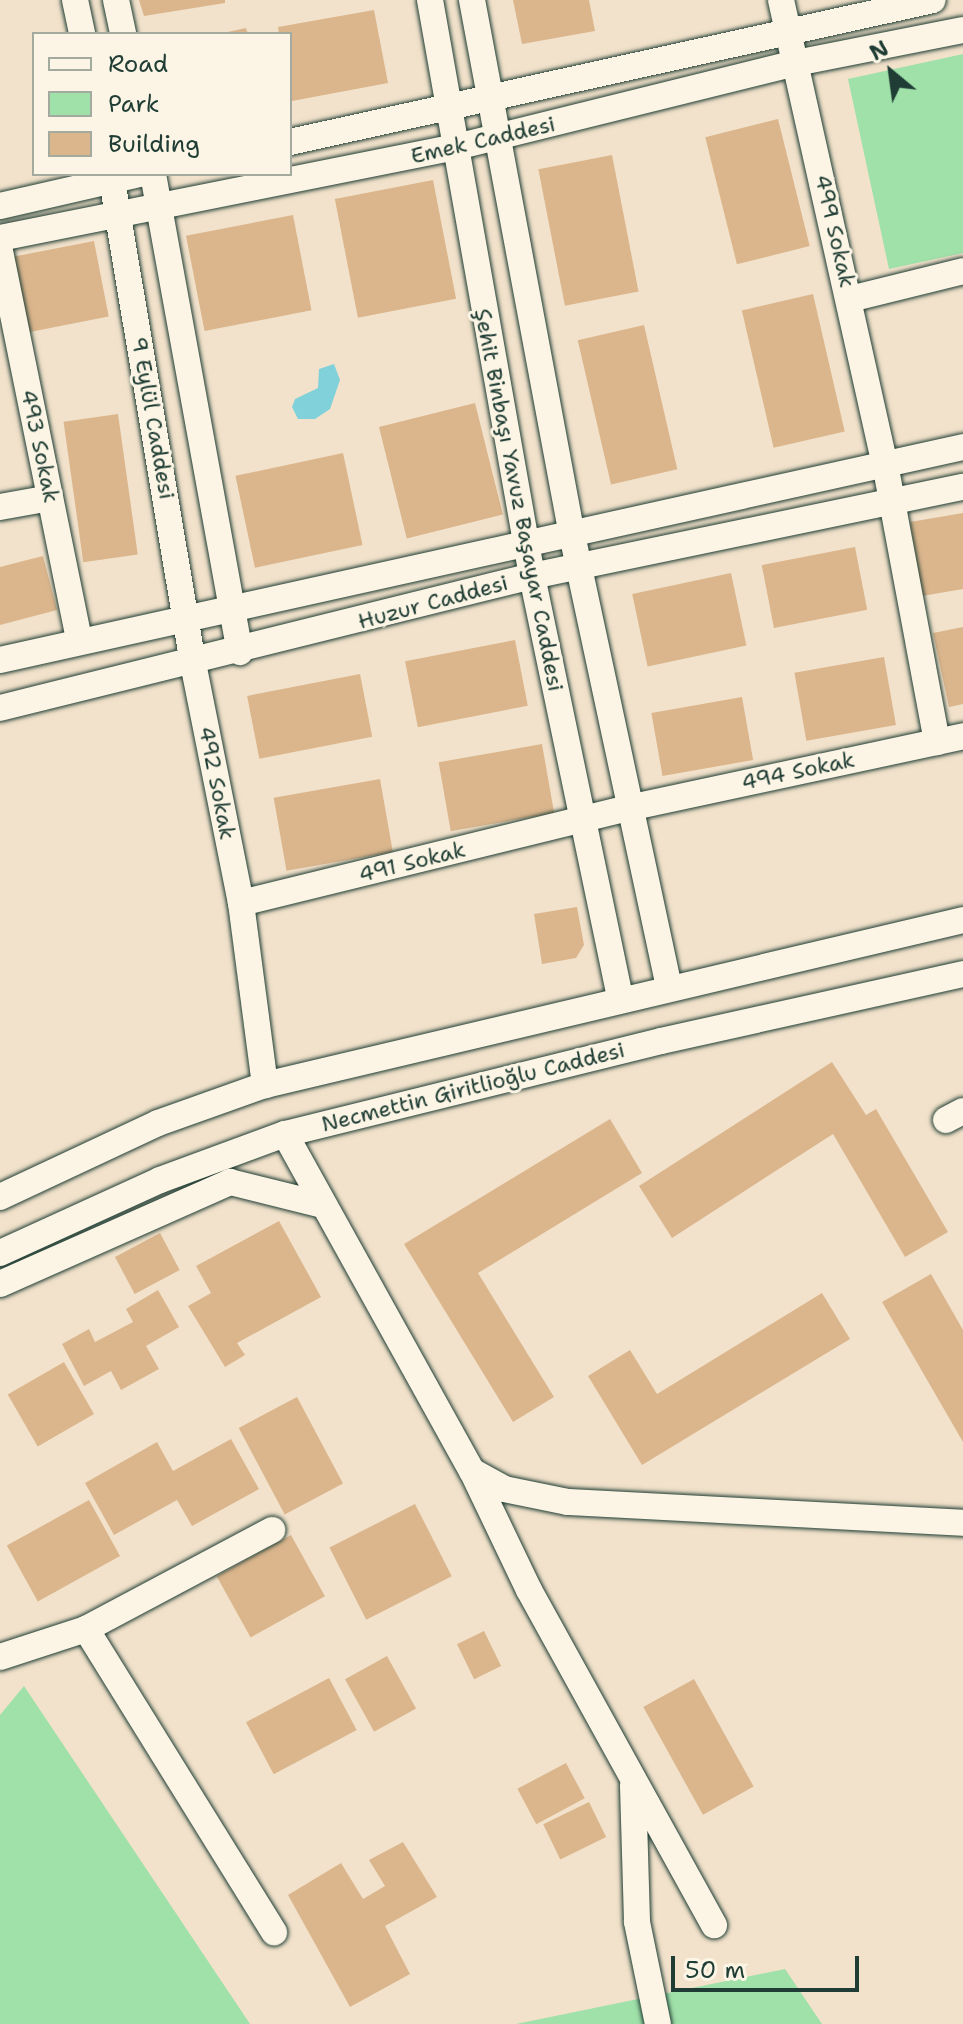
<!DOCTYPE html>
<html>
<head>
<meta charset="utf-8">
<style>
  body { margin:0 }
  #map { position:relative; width:963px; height:2024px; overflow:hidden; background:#f2e2cb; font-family:"Shantell Sans",sans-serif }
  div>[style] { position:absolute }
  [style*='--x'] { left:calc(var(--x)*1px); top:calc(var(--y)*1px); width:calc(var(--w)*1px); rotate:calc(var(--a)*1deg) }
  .green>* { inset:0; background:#a0e0a9 }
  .water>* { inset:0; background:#80d1d9 }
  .building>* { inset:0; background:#dbb68d; transform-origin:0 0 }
  .roads { filter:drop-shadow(0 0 2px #1f3d34) drop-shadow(0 0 2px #1f3d34) }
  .minor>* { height:26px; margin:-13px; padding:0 13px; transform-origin:13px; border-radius:13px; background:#fcf5e5 }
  span { translate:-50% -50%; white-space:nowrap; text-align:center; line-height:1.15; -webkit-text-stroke:6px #fcf5e5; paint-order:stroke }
  .street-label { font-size:22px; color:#1f3d34 }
  .legend { position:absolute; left:32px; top:32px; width:260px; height:144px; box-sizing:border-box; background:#fcf5e5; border:2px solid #a4ab9e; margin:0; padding:10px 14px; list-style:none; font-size:24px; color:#1f3d34 }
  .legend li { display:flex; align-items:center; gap:16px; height:40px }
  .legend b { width:40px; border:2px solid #a4ab9e }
  .north { position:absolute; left:851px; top:32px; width:80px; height:80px; -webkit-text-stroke:6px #fcf5e5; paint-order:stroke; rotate:331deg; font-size:22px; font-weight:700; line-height:32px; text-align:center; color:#1f3d34 }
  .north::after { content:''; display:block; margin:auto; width:28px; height:36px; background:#1f3d34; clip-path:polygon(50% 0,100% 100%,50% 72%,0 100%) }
  .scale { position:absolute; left:671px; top:1956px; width:188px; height:36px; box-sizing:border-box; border:4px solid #1f3d34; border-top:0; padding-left:10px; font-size:24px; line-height:28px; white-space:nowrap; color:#1f3d34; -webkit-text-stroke:6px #fcf5e5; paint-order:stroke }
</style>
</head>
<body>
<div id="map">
  <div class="green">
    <i style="clip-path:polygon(963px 54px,963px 253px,889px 269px,848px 79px)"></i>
    <i style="clip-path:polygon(24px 1686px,250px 2024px,0 2024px,0 1715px)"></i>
    <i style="clip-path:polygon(785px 1969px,822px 2024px,516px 2024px)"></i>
  </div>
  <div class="water">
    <i style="clip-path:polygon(334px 364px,340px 380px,330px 409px,315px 419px,298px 419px,292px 407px,295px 399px,318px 388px,319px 369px)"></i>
  </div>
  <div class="building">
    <i style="clip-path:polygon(139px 0,225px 0,225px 3px,144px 16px)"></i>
    <i style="clip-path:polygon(513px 0,589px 0,595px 31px,522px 44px)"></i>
    <i style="clip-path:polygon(374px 10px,388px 83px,292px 101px,290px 34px,279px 34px,278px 27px)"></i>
    <i style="clip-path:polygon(246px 28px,248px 34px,223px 34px,223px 33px)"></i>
    <i style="left:778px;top:119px;width:131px;height:75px;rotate:76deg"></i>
    <i style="left:612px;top:155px;width:139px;height:75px;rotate:79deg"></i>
    <i style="left:433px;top:180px;width:121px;height:100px;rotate:79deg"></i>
    <i style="left:293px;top:215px;width:97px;height:109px;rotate:79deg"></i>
    <i style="left:94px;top:241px;width:77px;height:83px;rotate:79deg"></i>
    <i style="left:813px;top:294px;width:141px;height:73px;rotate:77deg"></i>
    <i style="left:644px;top:325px;width:148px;height:68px;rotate:77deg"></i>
    <i style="left:475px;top:403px;width:115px;height:99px;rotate:76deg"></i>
    <i style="left:118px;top:414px;width:142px;height:55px;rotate:82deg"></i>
    <i style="left:343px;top:453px;width:94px;height:110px;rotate:78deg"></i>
    <i style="clip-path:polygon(963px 513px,963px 589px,922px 596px,910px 522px)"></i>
    <i style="left:855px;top:547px;width:64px;height:95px;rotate:79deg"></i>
    <i style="clip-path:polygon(43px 556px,57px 610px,0 625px,0 567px)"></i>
    <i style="left:731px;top:573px;width:74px;height:101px;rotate:78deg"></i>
    <i style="clip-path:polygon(963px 627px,963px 704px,949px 707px,933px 633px)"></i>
    <i style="left:515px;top:640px;width:67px;height:112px;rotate:79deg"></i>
    <i style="left:884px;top:657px;width:69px;height:91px;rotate:80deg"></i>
    <i style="left:360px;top:674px;width:64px;height:115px;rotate:79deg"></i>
    <i style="left:742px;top:697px;width:64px;height:92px;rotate:80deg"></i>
    <i style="left:542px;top:744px;width:70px;height:105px;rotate:80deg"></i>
    <i style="left:380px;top:779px;width:74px;height:108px;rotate:80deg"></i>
    <i style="clip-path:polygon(577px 907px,584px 945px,576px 958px,542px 964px,534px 914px)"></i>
    <i style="clip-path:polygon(832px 1062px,866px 1115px,876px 1109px,948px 1232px,905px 1257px,833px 1134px,672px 1238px,639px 1186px)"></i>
    <i style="clip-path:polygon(610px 1119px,642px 1173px,478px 1273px,554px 1397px,513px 1422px,404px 1244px)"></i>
    <i style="clip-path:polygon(279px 1221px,321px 1297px,237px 1343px,245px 1355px,225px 1367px,188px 1306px,211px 1293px,196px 1266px)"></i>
    <i style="left:160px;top:1233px;width:42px;height:51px;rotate:62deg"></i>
    <i style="clip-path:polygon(931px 1274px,963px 1330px,963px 1442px,882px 1302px)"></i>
    <i style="clip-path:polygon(158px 1290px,179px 1327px,146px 1346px,159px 1369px,121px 1390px,111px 1371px,84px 1386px,62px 1344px,89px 1329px,95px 1342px,133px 1322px,126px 1309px)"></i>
    <i style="clip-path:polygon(822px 1293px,850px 1339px,642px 1465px,588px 1376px,630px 1350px,657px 1394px)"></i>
    <i style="left:64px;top:1362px;width:60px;height:65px;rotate:60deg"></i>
    <i style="left:297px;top:1397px;width:98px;height:66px;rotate:62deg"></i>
    <i style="clip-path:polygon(231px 1439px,259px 1489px,192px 1526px,177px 1500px,114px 1535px,85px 1483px,157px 1442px,173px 1471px)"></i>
    <i style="left:89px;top:1500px;width:64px;height:94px;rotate:61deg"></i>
    <i style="left:415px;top:1504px;width:81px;height:96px;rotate:63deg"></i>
    <i style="left:291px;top:1535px;width:70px;height:85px;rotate:61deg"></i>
    <i style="left:484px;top:1631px;width:39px;height:30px;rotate:64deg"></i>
    <i style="left:387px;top:1656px;width:60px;height:48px;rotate:61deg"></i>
    <i style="left:329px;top:1678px;width:59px;height:94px;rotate:62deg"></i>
    <i style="left:694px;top:1679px;width:123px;height:58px;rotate:61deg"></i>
    <i style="left:566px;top:1763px;width:40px;height:55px;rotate:62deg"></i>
    <i style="left:589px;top:1802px;width:39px;height:51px;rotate:64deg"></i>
    <i style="clip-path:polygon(403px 1842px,437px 1897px,385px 1926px,410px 1974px,350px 2007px,288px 1895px,341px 1863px,363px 1899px,385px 1886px,369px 1860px)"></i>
  </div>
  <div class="roads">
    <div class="minor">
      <i style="--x:75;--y:0;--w:35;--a:78"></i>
      <i style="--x:116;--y:0;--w:35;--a:78"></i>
      <i style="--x:430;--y:0;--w:585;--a:79.96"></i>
      <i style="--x:532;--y:576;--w:430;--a:78.2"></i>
      <i style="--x:472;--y:0;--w:539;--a:79.42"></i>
      <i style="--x:571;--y:530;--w:468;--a:77.9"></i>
      <i style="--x:781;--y:0;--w:476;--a:77.4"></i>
      <i style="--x:885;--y:464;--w:283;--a:79.4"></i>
      <i style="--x:290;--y:142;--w:658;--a:-12.45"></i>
      <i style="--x:111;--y:174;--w:496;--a:80.5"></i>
      <i style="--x:193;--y:663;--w:245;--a:78.7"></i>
      <i style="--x:241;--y:903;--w:184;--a:82.5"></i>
      <i style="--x:153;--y:174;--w:486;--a:79.7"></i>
      <i style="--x:0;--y:206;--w:144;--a:-12.9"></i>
      <i style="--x:0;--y:238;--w:461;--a:-11.3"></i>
      <i style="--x:452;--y:148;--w:354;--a:-13.9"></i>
      <i style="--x:796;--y:63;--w:170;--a:-11.2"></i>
      <i style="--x:0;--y:251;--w:397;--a:78.5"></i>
      <i style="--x:850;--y:299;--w:116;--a:-13.9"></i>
      <i style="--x:0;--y:507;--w:51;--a:-10.2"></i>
      <i style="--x:0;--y:660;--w:986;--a:-12.47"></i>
      <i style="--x:0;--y:708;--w:548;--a:-13.93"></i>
      <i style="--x:532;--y:576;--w:440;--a:-11.7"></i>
      <i style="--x:241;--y:903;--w:404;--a:-13.8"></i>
      <i style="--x:633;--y:807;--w:338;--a:-12.1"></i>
      <i style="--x:946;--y:1120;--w:19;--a:-28"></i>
      <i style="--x:285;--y:1134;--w:385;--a:61"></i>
      <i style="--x:472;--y:1471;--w:37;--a:29"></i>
      <i style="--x:504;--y:1489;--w:65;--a:11.5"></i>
      <i style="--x:568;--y:1502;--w:396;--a:3"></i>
      <i style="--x:0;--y:1197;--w:174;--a:-25.1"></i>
      <i style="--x:158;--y:1123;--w:114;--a:-19.6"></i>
      <i style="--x:265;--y:1085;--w:717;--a:-13.3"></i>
      <i style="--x:0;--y:1253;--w:176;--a:-24.5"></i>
      <i style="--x:160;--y:1180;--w:133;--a:-20.2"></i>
      <i style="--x:285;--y:1134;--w:387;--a:-13.9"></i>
      <i style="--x:661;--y:1041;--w:309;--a:-12.5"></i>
      <i style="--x:0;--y:1284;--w:252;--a:-23.9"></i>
      <i style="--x:230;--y:1182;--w:96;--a:13.9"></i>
      <i style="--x:472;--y:1471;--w:132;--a:64.4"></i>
      <i style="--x:529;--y:1590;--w:383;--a:61.1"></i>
      <i style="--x:86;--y:1629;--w:211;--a:-28"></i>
      <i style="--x:0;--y:1657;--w:90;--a:-18"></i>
      <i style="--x:86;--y:1629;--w:357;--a:58.2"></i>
      <i style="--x:633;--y:1786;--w:136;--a:88.3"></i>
      <i style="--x:637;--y:1922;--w:104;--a:78.4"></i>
    </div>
  </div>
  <div class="street-label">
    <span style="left:483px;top:140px;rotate:-13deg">Emek Caddesi</span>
    <span style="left:835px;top:231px;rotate:77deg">499 Sokak</span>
    <span style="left:153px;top:418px;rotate:80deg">9 Eylül Caddesi</span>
    <span style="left:40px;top:446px;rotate:78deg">493 Sokak</span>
    <span style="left:519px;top:500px;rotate:79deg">Şehit Binbaşı Yavuz Başayar Caddesi</span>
    <span style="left:433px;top:602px;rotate:-15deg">Huzur Caddesi</span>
    <span style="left:798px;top:771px;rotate:-12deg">494 Sokak</span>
    <span style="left:217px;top:783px;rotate:79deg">492 Sokak</span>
    <span style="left:412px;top:862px;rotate:-14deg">491 Sokak</span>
    <span style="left:473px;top:1087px;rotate:-14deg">Necmettin Giritlioğlu Caddesi</span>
  </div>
  <ul class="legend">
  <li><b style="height:10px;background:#fcf5e5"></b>Road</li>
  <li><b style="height:22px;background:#a0e0a9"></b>Park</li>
  <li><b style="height:22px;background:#dbb68d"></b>Building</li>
  </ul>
  <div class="north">N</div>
  <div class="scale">50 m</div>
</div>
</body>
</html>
